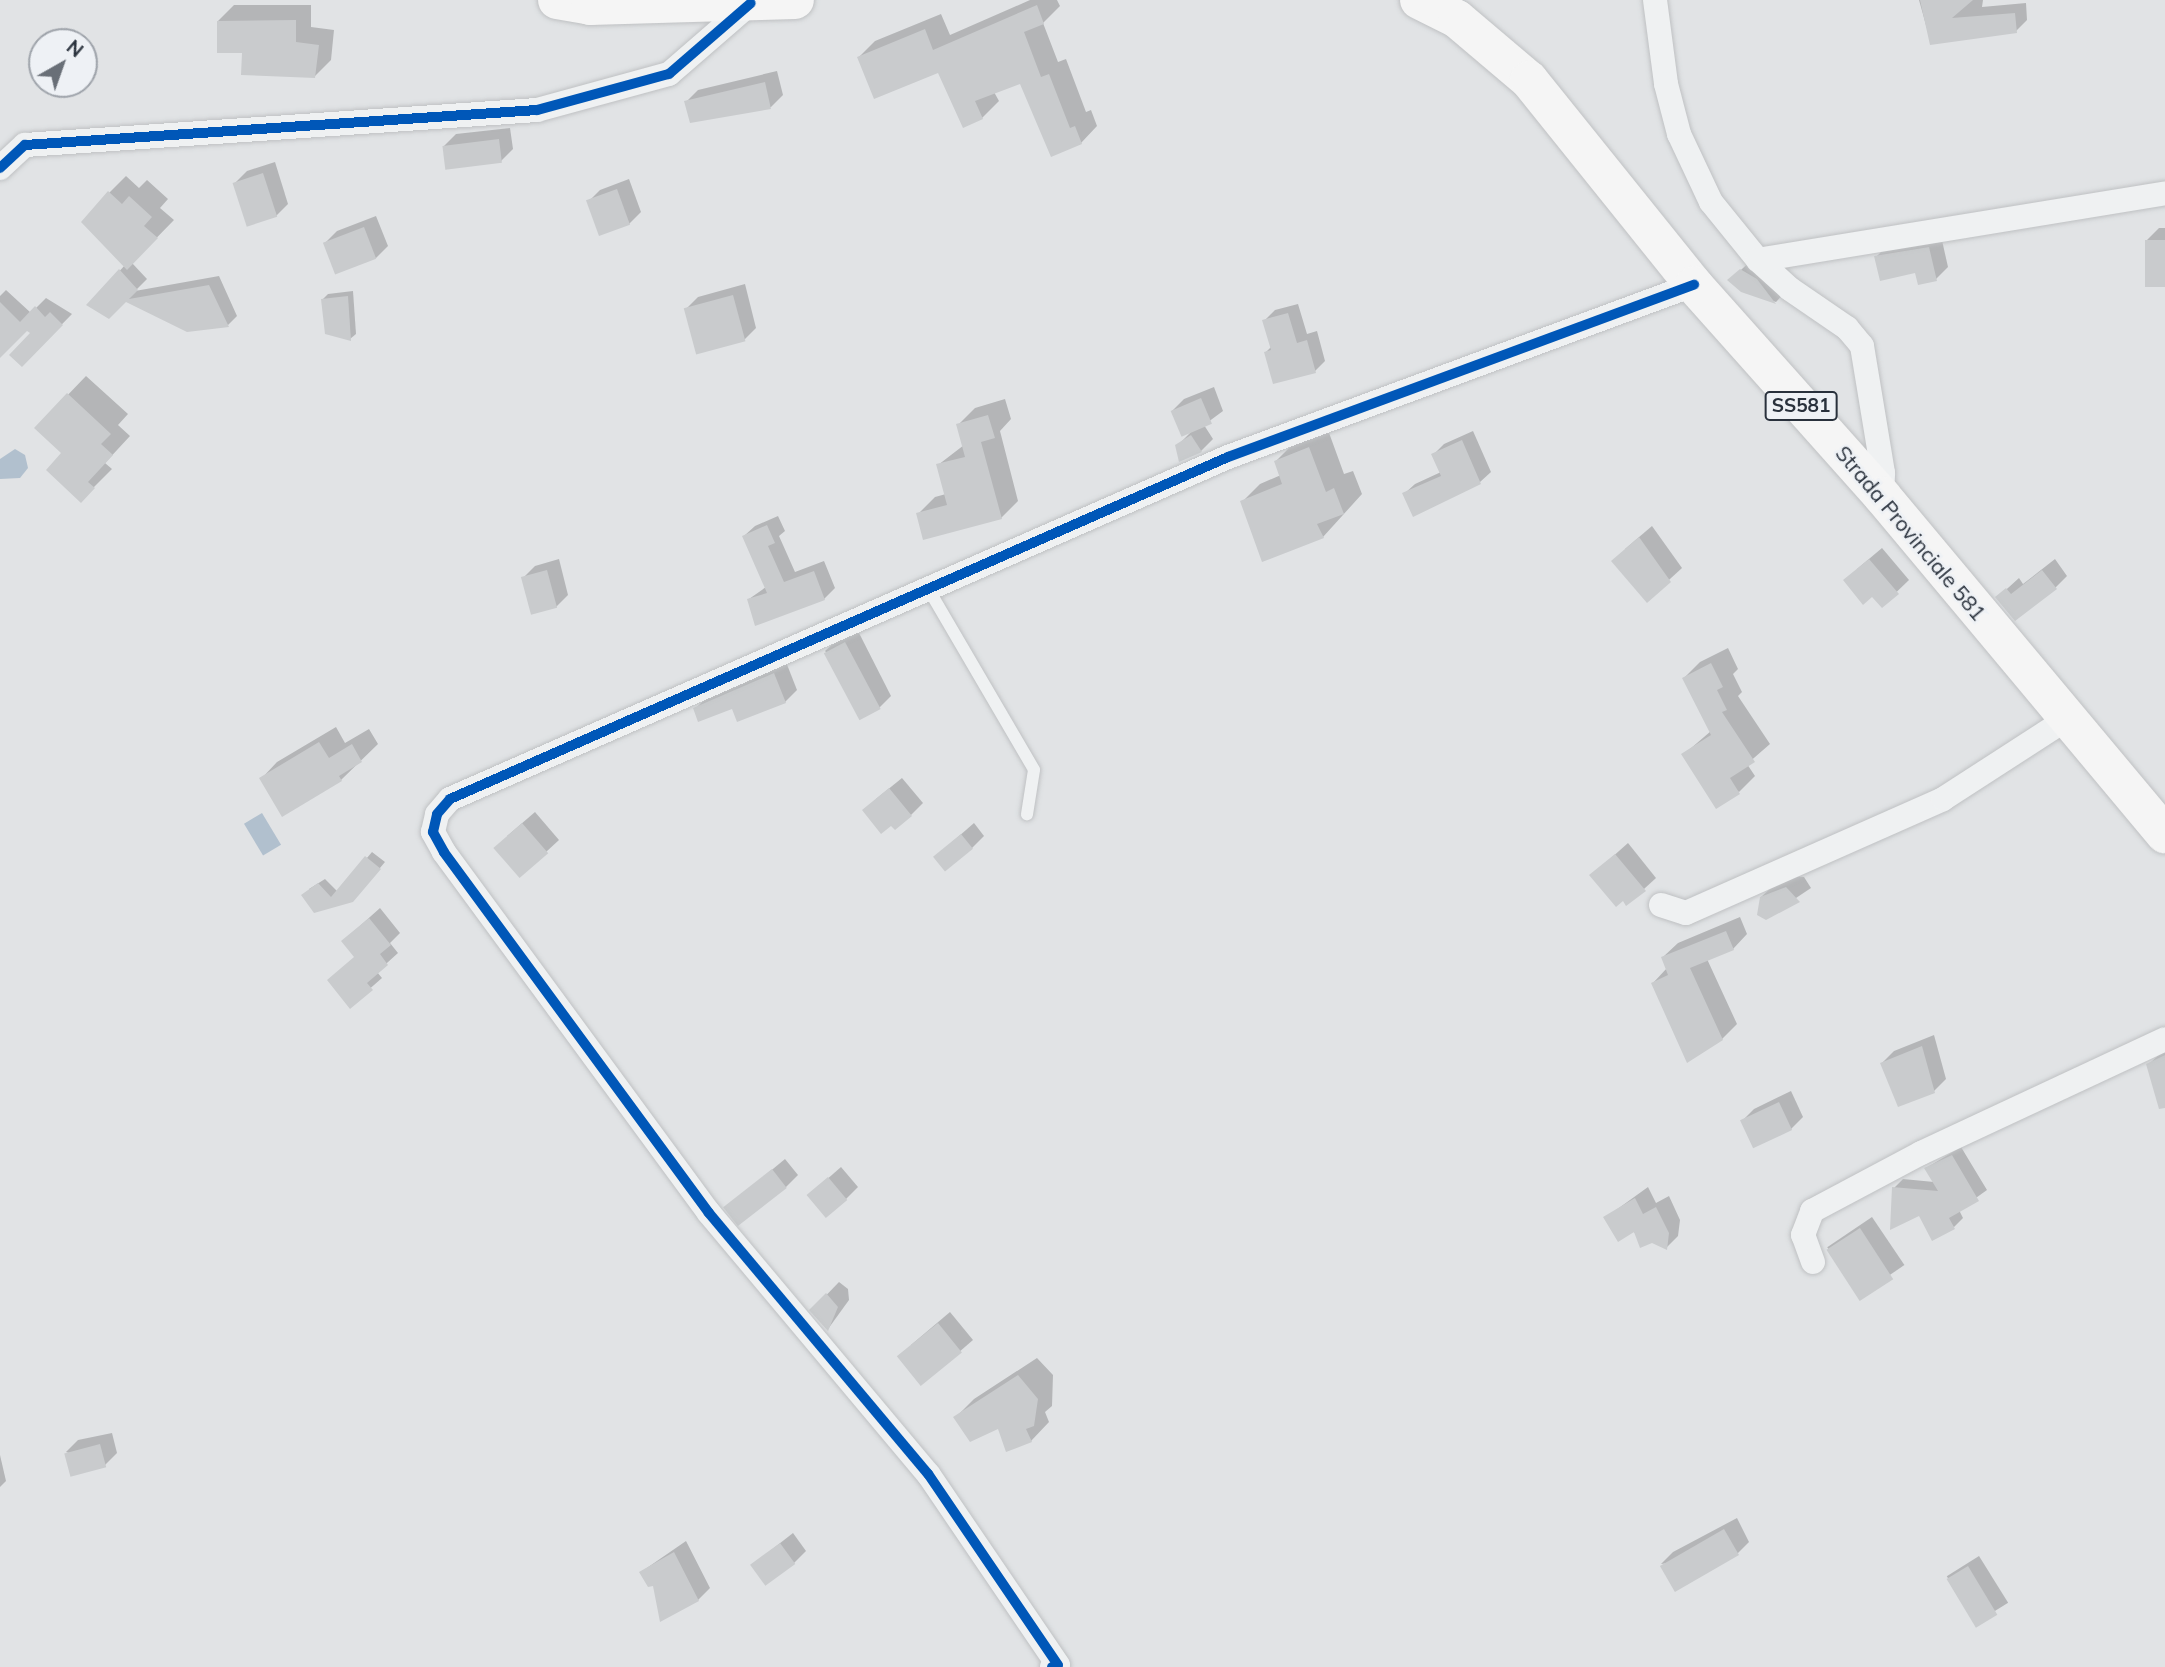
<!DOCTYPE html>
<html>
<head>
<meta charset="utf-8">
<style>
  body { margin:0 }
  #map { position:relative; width:2165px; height:1667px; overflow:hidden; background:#e1e3e5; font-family:Mulish,sans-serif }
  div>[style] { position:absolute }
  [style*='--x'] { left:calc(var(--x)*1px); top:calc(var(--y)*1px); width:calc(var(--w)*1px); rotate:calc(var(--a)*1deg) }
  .water>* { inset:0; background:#b1c0ce; transform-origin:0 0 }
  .shadow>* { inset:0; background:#0003; transform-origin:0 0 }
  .building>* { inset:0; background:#c9cbcd; transform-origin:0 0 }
  .roads { filter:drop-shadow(0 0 2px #bfc1c3) drop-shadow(0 0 2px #bfc1c3) }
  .lane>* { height:12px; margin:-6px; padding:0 6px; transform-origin:6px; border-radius:6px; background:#eff1f2 }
  .street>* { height:24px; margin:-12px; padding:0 12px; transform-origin:12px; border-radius:12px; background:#eff1f2 }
  .primary>* { height:38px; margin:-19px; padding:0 19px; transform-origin:19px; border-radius:19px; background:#f5f5f5 }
  .cycleway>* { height:10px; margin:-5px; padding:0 5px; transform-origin:5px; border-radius:5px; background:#0057b8 }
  span { translate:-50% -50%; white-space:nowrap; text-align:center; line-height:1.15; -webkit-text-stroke:5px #eef1f5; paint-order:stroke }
  .shield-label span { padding:2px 5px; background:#eef1f5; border:2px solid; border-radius:5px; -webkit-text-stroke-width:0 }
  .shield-label { font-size:19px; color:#29313c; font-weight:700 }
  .street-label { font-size:21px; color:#29313c }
  .north { position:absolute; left:28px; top:28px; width:70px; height:70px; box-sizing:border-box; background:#eef1f5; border:2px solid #9fa4ab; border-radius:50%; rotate:40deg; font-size:19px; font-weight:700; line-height:28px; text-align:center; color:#29313c }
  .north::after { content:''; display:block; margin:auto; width:24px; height:32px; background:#696f77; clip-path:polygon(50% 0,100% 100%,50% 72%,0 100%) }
</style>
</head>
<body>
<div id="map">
  <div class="water">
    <i style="clip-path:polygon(15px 449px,25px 455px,28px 468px,20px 478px,0 479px,0 459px)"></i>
    <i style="left:262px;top:813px;width:37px;height:21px;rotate:59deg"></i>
  </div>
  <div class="shadow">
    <i style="clip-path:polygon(1030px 0,1057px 0,1060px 6px,1043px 23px,1058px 62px,1066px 59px,1086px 112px,1091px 110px,1097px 126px,1081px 143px,1021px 82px,994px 92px,999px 101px,982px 118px,939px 71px,859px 57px,875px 41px,941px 14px,950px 35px)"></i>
    <i style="clip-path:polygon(1919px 0,1983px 0,1982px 7px,2026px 3px,2027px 20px,2016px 31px,1931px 43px)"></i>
    <i style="clip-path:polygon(234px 5px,311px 5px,311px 27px,334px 30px,331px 60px,315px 76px,243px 51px,218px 21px)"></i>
    <i style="clip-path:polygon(777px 71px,783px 95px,771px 107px,691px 121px,686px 102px,698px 90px)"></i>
    <i style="clip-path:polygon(510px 128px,513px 149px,501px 161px,444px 146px,456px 134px)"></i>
    <i style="clip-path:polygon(275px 162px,288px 204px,276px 216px,235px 183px,247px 171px)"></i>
    <i style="clip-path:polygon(126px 176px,139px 188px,147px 180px,168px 199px,160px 208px,174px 220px,132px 263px,147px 279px,135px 291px,219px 276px,237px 316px,228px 325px,125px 300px,89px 305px,125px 265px,109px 193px)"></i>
    <i style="clip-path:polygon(629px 179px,641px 212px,629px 224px,588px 202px,600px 190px)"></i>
    <i style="clip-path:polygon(376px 216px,388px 246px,376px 258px,325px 243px,337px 231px)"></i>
    <i style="clip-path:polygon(2159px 228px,2165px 228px,2165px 285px,2147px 240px)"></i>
    <i style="clip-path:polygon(1941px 236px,1948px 267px,1936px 279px,1876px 257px,1888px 245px)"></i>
    <i style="clip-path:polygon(1754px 258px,1787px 290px,1776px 302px,1742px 291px,1730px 280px)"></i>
    <i style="clip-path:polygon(745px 284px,756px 328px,744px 340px,686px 309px,698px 297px)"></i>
    <i style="clip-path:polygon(6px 290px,31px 313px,46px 298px,72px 314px,22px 365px,32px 333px,27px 328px,0 353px,0 296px)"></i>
    <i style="clip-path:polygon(353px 291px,356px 334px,350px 339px,323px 299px,328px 294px)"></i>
    <i style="clip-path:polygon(1298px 304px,1307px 334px,1317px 331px,1325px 361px,1315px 371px,1266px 352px,1272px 346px,1264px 321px,1275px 310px)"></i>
    <i style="clip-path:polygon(86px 376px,128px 414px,118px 425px,130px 436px,105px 463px,112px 469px,81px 500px,64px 453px,36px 428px)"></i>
    <i style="clip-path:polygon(1214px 387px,1223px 411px,1204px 425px,1213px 439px,1201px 451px,1180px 460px,1177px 446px,1193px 430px,1172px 411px,1184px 399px)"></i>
    <i style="clip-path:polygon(1005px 399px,1011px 419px,1000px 431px,1018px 501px,1001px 518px,918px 514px,935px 497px,946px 494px,938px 465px,964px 445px,958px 425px,975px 408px)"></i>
    <i style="clip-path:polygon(1328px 430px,1344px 474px,1353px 471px,1362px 494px,1323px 537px,1242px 502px,1260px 484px,1281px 475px,1276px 461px,1294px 443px)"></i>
    <i style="clip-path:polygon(1473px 431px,1491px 472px,1480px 482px,1414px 515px,1404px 494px,1415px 484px,1441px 472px,1433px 455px,1444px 444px)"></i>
    <i style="clip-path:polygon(778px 516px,785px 531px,779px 536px,795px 572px,824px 561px,835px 588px,824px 599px,749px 599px,766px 587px,744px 536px,755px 526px)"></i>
    <i style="clip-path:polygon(1652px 526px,1682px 568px,1647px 600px,1625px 549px)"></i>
    <i style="clip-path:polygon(1882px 548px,1909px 580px,1882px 606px,1857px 569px)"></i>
    <i style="clip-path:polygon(559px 559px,568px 595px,556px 607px,523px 578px,535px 566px)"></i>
    <i style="clip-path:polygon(2055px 559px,2067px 576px,2055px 588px,1998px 597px,2019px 578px,2023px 584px)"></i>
    <i style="clip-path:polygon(858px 631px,891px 696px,879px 708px,825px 651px,837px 640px)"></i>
    <i style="clip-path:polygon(1728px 648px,1738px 669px,1733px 674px,1742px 692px,1738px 696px,1770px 744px,1747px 764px,1755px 776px,1739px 792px,1683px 755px,1711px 731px,1684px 678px,1700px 662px)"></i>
    <i style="clip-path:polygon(786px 662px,797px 690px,785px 702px,695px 709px,707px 697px)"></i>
    <i style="clip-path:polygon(336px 727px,345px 743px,369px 729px,378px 744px,341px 780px,261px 779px,277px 762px)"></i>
    <i style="clip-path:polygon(902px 778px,923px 803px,911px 815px,876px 799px)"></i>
    <i style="clip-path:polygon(535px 812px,559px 840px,520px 876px,507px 836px)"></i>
    <i style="clip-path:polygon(974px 823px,984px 836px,972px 848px,935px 857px)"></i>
    <i style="clip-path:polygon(1628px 843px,1656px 878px,1644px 889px,1592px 875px)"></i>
    <i style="clip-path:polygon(372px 852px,385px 862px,358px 894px,315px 911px,309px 889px,325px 879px,338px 892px)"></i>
    <i style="clip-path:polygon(1794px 876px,1804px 877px,1811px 888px,1766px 918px,1761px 897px,1774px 885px)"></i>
    <i style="clip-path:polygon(380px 908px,400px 933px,390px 943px,398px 953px,377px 972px,382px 978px,350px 1006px,356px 956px,343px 941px)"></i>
    <i style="clip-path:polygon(1740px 917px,1747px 934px,1733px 949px,1707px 959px,1737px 1024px,1722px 1039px,1653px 983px,1667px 968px,1663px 957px,1678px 943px)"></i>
    <i style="clip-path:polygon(1934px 1035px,1946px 1079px,1934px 1091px,1882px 1063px,1894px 1051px)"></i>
    <i style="clip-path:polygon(2165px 1049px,2165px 1090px,2148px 1065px)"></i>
    <i style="clip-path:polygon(1791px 1091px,1803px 1117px,1791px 1129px,1742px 1121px,1754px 1109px)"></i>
    <i style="clip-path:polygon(1961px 1147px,1987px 1190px,1959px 1210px,1963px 1218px,1954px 1227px,1920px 1214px,1894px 1188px,1903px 1179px,1934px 1182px,1926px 1168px)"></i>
    <i style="clip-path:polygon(785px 1159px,798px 1175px,786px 1187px,726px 1208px)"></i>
    <i style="clip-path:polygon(841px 1167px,858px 1187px,846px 1199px,809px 1195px)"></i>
    <i style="clip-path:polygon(1648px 1187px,1656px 1203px,1669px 1196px,1680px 1220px,1678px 1236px,1666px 1248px,1605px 1218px)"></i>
    <i style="left:1872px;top:1217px;width:58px;height:54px;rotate:56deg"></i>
    <i style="clip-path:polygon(839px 1282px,848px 1289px,849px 1300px,828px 1329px,812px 1310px)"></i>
    <i style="clip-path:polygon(950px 1312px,973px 1340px,922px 1384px,911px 1345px)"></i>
    <i style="clip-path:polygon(1037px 1358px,1053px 1375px,1052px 1406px,1045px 1412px,1049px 1422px,1031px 1441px,999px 1426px,956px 1417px,974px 1399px)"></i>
    <i style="clip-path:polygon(112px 1433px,117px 1453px,105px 1465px,66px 1452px,78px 1440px)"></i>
    <i style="clip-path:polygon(0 1455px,6px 1481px,0 1487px)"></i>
    <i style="clip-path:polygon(1737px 1518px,1749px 1542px,1737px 1554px,1661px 1564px,1673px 1552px)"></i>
    <i style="clip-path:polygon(793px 1533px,806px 1551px,794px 1563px,752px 1565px)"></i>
    <i style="clip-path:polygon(686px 1541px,710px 1588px,698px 1600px,661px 1619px,655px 1584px,641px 1572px)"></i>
    <i style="left:1979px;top:1556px;width:55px;height:38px;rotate:58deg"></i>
  </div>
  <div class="building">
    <i style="clip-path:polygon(1920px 0,1973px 0,1952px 18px,2015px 13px,2017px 33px,1930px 45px)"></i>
    <i style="clip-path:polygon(1037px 5px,1044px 24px,1024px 32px,1041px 77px,1049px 74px,1070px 128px,1075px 126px,1082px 144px,1051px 157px,1020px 84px,975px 101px,983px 119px,963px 128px,938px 73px,874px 99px,857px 57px,925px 29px,933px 50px)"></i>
    <i style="clip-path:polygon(296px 20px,296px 42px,319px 45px,315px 78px,241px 75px,242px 53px,217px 53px,217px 21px)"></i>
    <i style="clip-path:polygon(765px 82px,771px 109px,690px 123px,684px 101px)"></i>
    <i style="left:499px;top:139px;width:24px;height:57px;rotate:83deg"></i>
    <i style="left:263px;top:173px;width:46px;height:32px;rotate:72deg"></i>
    <i style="left:617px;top:189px;width:38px;height:33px;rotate:70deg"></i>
    <i style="clip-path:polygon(108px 191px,122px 204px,129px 196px,152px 217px,144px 226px,158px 238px,127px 270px,81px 222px)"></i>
    <i style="left:364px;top:227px;width:34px;height:44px;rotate:69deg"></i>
    <i style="left:2145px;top:240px;width:20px;height:47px"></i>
    <i style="clip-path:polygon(1929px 247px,1937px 281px,1918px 285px,1915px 273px,1880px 281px,1874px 256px)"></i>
    <i style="clip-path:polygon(119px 269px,138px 290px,129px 299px,209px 285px,229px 327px,187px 332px,126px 302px,109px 319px,86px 305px)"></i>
    <i style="clip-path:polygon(1740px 269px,1757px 279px,1776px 304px,1741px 292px,1727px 280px)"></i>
    <i style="left:733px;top:295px;width:48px;height:51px;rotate:75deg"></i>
    <i style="clip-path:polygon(348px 296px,351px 341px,325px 334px,321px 299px)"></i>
    <i style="clip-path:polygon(0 302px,20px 322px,35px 306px,45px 317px,50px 312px,63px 325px,22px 367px,9px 355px,30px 333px,27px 331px,0 358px)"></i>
    <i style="clip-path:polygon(1288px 313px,1297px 343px,1307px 340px,1316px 373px,1273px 384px,1264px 352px,1271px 350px,1262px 320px)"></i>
    <i style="clip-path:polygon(67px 393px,111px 434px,101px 444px,113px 455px,88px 482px,95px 488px,81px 503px,46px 470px,61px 453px,34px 428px)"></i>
    <i style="left:1201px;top:398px;width:28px;height:33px;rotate:67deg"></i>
    <i style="clip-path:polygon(988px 415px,995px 438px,981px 442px,1002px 519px,923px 540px,916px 513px,947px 505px,936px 464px,965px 457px,956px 424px)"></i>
    <i style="clip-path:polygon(1191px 435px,1202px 452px,1179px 462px,1175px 445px)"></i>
    <i style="clip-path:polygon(1462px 440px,1481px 484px,1413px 517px,1402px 493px,1441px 476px,1431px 454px)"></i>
    <i style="clip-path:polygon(1309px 447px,1326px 492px,1334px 488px,1344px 514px,1317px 524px,1324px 538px,1262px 562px,1240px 501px,1282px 484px,1274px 461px)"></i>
    <i style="clip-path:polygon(767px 525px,775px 543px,768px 546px,784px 582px,814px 571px,825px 600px,755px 626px,747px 599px,767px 593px,742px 536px)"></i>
    <i style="clip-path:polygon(1639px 537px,1671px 582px,1647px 603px,1611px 561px)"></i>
    <i style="clip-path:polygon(1869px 559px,1899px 594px,1882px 608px,1872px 597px,1863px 605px,1843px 580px)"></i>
    <i style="left:547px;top:570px;width:39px;height:27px;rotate:75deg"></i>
    <i style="clip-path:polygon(2042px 570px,2057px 589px,2015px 621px,1995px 597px,2006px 588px,2011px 594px)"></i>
    <i style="left:845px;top:642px;width:76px;height:24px;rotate:62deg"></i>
    <i style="clip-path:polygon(1711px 663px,1723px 687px,1717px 690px,1727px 710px,1722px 712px,1755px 762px,1730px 778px,1740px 794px,1716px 809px,1681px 754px,1711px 735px,1682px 678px)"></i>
    <i style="clip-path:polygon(774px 673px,786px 703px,737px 722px,732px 709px,698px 722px,693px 708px)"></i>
    <i style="clip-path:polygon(319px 742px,329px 758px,352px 744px,362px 762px,339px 776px,342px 781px,282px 817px,259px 778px)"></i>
    <i style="clip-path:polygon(889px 788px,912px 816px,895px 830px,891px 826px,881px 834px,862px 810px)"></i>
    <i style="left:522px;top:823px;width:40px;height:38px;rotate:49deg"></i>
    <i style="left:961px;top:834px;width:19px;height:36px;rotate:51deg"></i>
    <i style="clip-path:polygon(1615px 854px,1646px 891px,1626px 906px,1623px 901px,1616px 907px,1589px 875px)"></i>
    <i style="clip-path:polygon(365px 856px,381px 869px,353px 902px,314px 913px,301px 895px,318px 883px,331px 897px)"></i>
    <i style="clip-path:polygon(1786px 887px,1800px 902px,1766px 920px,1757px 915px,1760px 897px)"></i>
    <i style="clip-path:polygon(369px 918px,391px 945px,380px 954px,388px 965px,367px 983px,373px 990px,350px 1009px,327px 980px,354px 957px,341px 941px)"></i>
    <i style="clip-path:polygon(1726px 931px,1734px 950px,1690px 968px,1723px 1040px,1687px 1063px,1651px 983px,1668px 975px,1661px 957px)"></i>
    <i style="clip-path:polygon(1922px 1046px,1935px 1093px,1898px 1107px,1880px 1063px)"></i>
    <i style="clip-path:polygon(2165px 1055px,2165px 1108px,2159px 1109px,2146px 1064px)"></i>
    <i style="left:1779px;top:1102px;width:31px;height:43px;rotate:65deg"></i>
    <i style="clip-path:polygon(1952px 1155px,1979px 1201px,1949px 1218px,1955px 1229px,1932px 1241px,1919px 1216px,1890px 1230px,1892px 1187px,1938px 1191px,1924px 1168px)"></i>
    <i style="left:772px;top:1169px;width:24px;height:62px;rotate:52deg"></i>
    <i style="left:828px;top:1177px;width:30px;height:28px;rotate:50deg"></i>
    <i style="clip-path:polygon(1635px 1198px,1643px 1214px,1656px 1207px,1669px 1233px,1667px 1250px,1652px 1243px,1640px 1248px,1634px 1232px,1618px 1242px,1603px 1217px)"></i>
    <i style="left:1860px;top:1228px;width:61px;height:40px;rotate:57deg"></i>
    <i style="clip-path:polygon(826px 1293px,838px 1307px,828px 1331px,809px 1310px)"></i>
    <i style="left:938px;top:1323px;width:38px;height:53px;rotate:51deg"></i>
    <i style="clip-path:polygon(1018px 1375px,1038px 1399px,1034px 1426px,1026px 1429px,1032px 1442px,1006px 1452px,998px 1429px,970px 1442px,953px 1417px)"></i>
    <i style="left:100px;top:1444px;width:24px;height:37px;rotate:75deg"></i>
    <i style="left:1724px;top:1529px;width:30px;height:74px;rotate:60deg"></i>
    <i style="left:780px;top:1543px;width:26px;height:37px;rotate:54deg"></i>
    <i style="clip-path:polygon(674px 1552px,699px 1601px,660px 1622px,653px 1586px,648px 1587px,639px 1572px)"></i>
    <i style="left:1968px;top:1566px;width:57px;height:25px;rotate:59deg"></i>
  </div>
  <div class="roads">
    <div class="lane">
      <i style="--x:929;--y:590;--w:208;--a:59.7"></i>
      <i style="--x:1034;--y:770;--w:45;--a:99"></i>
    </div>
    <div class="street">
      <i style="--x:1655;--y:0;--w:85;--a:82.5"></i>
      <i style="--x:1666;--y:84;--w:52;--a:75.4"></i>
      <i style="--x:1679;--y:134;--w:75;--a:64.8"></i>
      <i style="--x:1711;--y:202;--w:75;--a:51"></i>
      <i style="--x:1758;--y:260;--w:43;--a:42.2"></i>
      <i style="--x:1790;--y:289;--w:69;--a:34.4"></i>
      <i style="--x:1847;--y:328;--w:23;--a:50"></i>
      <i style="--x:1862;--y:346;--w:129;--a:80.6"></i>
      <i style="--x:1883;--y:473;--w:23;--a:92"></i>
      <i style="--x:0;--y:168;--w:34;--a:-43"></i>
      <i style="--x:25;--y:145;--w:513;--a:-3.91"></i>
      <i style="--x:537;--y:110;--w:137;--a:-15.3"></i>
      <i style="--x:669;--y:74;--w:108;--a:-40.9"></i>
      <i style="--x:1758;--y:260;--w:412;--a:-9.3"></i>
      <i style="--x:1661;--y:905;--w:26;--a:18"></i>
      <i style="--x:1686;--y:913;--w:281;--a:-23.9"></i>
      <i style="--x:1943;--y:799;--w:145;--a:-32.9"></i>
      <i style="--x:1813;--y:1262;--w:29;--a:-110"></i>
      <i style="--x:1803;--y:1235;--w:26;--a:-69"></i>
      <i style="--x:1812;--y:1211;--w:123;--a:-28"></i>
      <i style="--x:1921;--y:1153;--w:269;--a:-25"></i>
      <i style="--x:1052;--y:1667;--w:6;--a:-18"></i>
      <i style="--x:1058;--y:1665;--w:231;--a:-124.2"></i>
      <i style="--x:928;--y:1474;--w:341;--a:-130"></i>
      <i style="--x:709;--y:1213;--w:448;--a:-126.3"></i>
      <i style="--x:444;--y:852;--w:23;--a:-119"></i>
      <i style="--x:433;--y:832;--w:18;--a:-77"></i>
      <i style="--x:437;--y:814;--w:20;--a:-49"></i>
      <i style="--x:450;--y:799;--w:850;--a:-23.73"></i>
      <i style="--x:1228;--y:457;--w:497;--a:-20.3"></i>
    </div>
    <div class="primary">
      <i style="--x:557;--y:0;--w:34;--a:10"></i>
      <i style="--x:590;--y:6;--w:205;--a:-1.7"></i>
      <i style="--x:1419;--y:0;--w:42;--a:26.6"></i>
      <i style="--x:1457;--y:19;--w:94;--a:40.3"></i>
      <i style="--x:1529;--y:80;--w:263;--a:51.2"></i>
      <i style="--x:1694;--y:285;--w:283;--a:48.3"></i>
      <i style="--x:1882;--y:496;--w:441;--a:50.1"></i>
    </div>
  </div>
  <div class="cycleway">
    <i style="--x:0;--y:168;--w:34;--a:-43"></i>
    <i style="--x:25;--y:145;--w:513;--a:-3.91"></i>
    <i style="--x:537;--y:110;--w:137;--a:-15.3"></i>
    <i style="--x:669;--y:74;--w:108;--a:-40.9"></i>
    <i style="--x:1052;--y:1667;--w:6;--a:-18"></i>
    <i style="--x:1058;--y:1665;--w:231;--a:-124.2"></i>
    <i style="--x:928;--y:1474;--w:341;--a:-130"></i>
    <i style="--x:709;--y:1213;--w:448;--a:-126.3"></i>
    <i style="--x:444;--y:852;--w:23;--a:-119"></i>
    <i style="--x:433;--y:832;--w:18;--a:-77"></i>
    <i style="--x:437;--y:814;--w:20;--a:-49"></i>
    <i style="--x:450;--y:799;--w:850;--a:-23.73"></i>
    <i style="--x:1228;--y:457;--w:497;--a:-20.3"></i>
  </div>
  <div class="shield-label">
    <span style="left:1801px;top:406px">SS581</span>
  </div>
  <div class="street-label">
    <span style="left:1911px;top:533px;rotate:50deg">Strada Provinciale 581</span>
  </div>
  <div class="north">N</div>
</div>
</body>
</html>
